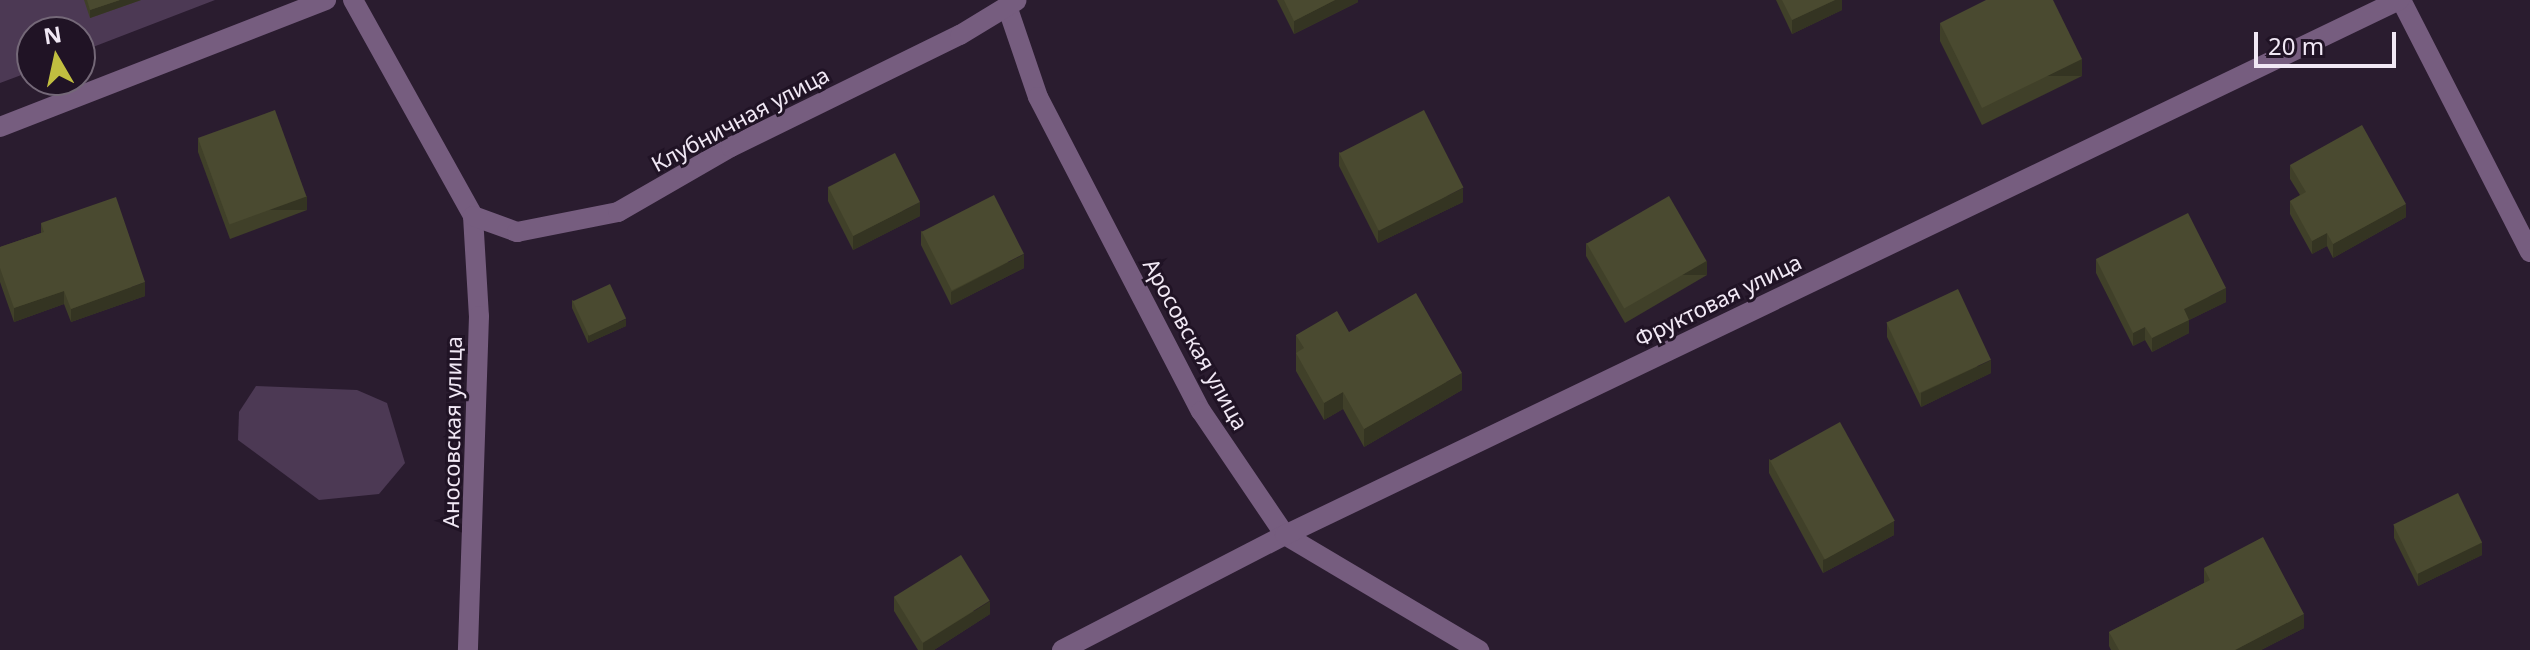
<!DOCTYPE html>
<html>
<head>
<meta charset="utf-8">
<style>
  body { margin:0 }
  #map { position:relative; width:2530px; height:650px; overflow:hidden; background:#2a1c2f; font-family:"Noto Sans",sans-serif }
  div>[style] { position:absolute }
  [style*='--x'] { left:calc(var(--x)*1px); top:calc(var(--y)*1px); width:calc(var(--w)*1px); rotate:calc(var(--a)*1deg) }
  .green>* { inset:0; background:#4c3954 }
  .minor>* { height:20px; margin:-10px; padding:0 10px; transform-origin:10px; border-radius:10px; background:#765d7f }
  .wall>* { inset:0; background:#404029 }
  .shaded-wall>* { inset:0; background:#343422; transform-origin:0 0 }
  .building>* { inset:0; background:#4a4a30; transform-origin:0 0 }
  span { translate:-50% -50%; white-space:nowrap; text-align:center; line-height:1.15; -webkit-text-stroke:6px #201325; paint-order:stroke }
  .street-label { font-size:22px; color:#f1e8f5 }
  .north { position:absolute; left:16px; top:16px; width:80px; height:80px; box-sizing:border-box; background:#201325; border:2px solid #746878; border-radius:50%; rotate:351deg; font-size:22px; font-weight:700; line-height:32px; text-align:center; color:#f1e8f5 }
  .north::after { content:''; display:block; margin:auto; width:28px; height:36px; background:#c1be40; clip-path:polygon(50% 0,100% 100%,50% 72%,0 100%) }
  .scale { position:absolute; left:2254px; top:32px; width:142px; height:36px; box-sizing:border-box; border:4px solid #f1e8f5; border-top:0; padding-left:10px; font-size:24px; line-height:28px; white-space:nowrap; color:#f1e8f5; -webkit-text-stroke:6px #201325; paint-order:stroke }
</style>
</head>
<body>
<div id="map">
  <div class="green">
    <i style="clip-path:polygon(0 0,215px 0,80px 52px,80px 32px,32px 32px,32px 71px,0 83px)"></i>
    <i style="clip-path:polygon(256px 386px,357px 390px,387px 403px,405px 463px,379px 494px,319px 500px,238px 440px,239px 412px)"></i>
  </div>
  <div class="minor">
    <i style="--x:353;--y:0;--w:247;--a:60.9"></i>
    <i style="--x:473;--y:216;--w:100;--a:86.6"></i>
    <i style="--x:479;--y:316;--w:334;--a:91.9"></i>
    <i style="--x:2401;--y:0;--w:283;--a:62.9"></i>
    <i style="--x:1007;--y:6;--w:96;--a:71.2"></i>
    <i style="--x:1038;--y:97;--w:354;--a:62.6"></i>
    <i style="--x:1201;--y:411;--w:150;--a:55.9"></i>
    <i style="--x:1285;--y:535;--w:226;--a:30.7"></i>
    <i style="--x:0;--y:127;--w:350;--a:-21.3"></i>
    <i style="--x:473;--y:216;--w:47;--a:20"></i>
    <i style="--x:517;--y:232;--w:103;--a:-11.2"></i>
    <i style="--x:618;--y:212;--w:130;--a:-29.9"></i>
    <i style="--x:731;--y:147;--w:255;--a:-26.1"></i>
    <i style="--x:960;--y:35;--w:66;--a:-31.3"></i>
    <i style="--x:1062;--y:650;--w:251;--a:-27.3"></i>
    <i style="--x:1285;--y:535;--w:1236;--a:-25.65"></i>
  </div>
  <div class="wall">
    <i style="clip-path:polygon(84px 0,141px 0,90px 18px)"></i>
    <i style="clip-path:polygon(1277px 0,1358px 0,1358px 2px,1294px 34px)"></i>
    <i style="clip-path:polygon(1776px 0,1842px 0,1842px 10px,1792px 34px)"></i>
    <i style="clip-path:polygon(1940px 23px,2082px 76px,1982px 125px,1940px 41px)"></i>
    <i style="clip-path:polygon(198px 139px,307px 210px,230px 239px,198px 152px)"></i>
    <i style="clip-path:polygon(1339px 152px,1463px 202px,1378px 243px,1339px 166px)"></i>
    <i style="clip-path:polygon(2290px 165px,2406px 217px,2333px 258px,2327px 246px,2312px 254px,2290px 214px,2290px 201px,2300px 195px,2290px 179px)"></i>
    <i style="clip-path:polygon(828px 187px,920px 216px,853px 250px,828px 201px)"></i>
    <i style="clip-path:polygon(41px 223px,145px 296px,71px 322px,64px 304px,14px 322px,0 282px,0 247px,41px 233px)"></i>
    <i style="clip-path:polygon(921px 231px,1024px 268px,951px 305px,921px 245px)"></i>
    <i style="clip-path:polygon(1586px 243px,1707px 275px,1625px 323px,1586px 256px)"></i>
    <i style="clip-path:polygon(2096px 259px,2226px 302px,2189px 320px,2189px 333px,2152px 352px,2145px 340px,2133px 346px,2096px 273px)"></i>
    <i style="clip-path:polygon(572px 300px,626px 326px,588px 343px,572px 308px)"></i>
    <i style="clip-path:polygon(1887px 323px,1991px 373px,1921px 407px,1887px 337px)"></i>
    <i style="clip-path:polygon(1349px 332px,1462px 390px,1364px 447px,1343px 409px,1324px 420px,1296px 371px,1296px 335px)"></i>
    <i style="clip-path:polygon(1769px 459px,1894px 535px,1823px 573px,1769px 473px)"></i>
    <i style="clip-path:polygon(2394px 525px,2482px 555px,2418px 586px,2394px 538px)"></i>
    <i style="clip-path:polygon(2204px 568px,2304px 628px,2261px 650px,2111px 650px,2109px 646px,2109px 632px,2204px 583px)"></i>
    <i style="clip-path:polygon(894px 597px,990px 614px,934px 650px,918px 650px,894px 611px)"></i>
  </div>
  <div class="shaded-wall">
    <i style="clip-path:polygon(120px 0,141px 0,90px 18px,90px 10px)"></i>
    <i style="clip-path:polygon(1335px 0,1358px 0,1358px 2px,1294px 34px,1294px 21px)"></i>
    <i style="clip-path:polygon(1835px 0,1842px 0,1842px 10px,1792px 34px,1792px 20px)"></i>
    <i style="left:2082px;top:59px;width:17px;height:111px;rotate:90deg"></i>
    <i style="clip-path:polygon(1463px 188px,1463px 202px,1378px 243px,1378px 230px)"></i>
    <i style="left:307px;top:196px;width:14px;height:82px;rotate:90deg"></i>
    <i style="clip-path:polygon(920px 202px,920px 216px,853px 250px,853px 236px)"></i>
    <i style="clip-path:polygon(2406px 204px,2406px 217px,2333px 258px,2333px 244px)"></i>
    <i style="clip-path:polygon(2327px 233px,2327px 246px,2312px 254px,2312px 241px)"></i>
    <i style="clip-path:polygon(1024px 254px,1024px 268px,951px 305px,951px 292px)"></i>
    <i style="left:1707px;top:261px;width:14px;height:95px;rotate:90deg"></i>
    <i style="clip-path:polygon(145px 282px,145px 296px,71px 322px,71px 309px)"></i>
    <i style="clip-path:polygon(2226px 288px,2226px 302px,2189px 320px,2189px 333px,2152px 352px,2152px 338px,2184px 309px)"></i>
    <i style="clip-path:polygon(64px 291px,64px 304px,14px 322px,14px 308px)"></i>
    <i style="clip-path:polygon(626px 319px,626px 326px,588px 343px,588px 335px)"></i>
    <i style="clip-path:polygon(2145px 327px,2145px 340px,2133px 346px,2133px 333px)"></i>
    <i style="clip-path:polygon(1991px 360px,1991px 373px,1921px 407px,1921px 393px)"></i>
    <i style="clip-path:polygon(1462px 373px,1462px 390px,1364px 447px,1364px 429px)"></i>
    <i style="clip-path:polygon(1343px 392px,1343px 409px,1324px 420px,1324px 403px)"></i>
    <i style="clip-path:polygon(1894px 521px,1894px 535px,1823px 573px,1823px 560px)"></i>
    <i style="clip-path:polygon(2482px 542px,2482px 555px,2418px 586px,2418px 573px)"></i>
    <i style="clip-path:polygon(990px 601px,990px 614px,934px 650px,923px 650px,923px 643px)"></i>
    <i style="clip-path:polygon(2304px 614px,2304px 628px,2261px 650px,2235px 650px)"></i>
  </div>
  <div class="building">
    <i style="clip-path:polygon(87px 0,120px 0,90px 10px)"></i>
    <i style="clip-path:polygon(1284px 0,1335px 0,1294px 21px)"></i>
    <i style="clip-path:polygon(1782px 0,1835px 0,1792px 20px)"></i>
    <i style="clip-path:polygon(1986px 0,2053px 0,2082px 59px,1982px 108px,1940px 23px)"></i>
    <i style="left:275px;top:110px;width:92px;height:82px;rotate:70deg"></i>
    <i style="left:1424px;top:110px;width:87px;height:95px;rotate:63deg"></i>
    <i style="clip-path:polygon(2362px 125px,2406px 204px,2333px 244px,2327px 233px,2312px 241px,2290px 201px,2306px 192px,2290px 165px)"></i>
    <i style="left:895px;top:153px;width:55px;height:75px;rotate:63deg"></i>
    <i style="left:994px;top:195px;width:66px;height:81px;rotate:63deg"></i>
    <i style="left:1669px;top:196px;width:75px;height:95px;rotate:60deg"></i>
    <i style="clip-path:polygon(116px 197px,145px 282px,71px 309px,64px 291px,14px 308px,0 268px,0 247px,44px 232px,41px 223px)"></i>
    <i style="clip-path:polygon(2188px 213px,2226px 288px,2184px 309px,2189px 320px,2152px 338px,2145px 327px,2133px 333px,2096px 259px)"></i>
    <i style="left:610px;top:284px;width:38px;height:41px;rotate:65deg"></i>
    <i style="left:1958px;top:289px;width:78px;height:79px;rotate:65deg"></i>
    <i style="clip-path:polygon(1416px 293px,1462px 373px,1364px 429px,1343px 392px,1324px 403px,1296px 353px,1304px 348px,1296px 335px,1337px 311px,1349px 332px)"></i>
    <i style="left:1840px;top:422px;width:113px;height:80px;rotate:61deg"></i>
    <i style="left:2458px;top:493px;width:55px;height:72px;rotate:64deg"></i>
    <i style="clip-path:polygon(2263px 537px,2304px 614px,2235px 650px,2119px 650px,2109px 632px,2210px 580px,2204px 568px)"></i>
    <i style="left:961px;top:555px;width:54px;height:79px;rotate:58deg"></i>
  </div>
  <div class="street-label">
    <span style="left:740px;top:119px;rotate:-28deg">Клубничная улица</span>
    <span style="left:1718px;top:300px;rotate:-26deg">Фруктовая улица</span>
    <span style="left:1196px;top:344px;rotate:61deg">Аросовская улица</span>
    <span style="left:452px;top:432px;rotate:-89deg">Аносовская улица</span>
  </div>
  <div class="north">N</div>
  <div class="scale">20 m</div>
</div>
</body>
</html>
